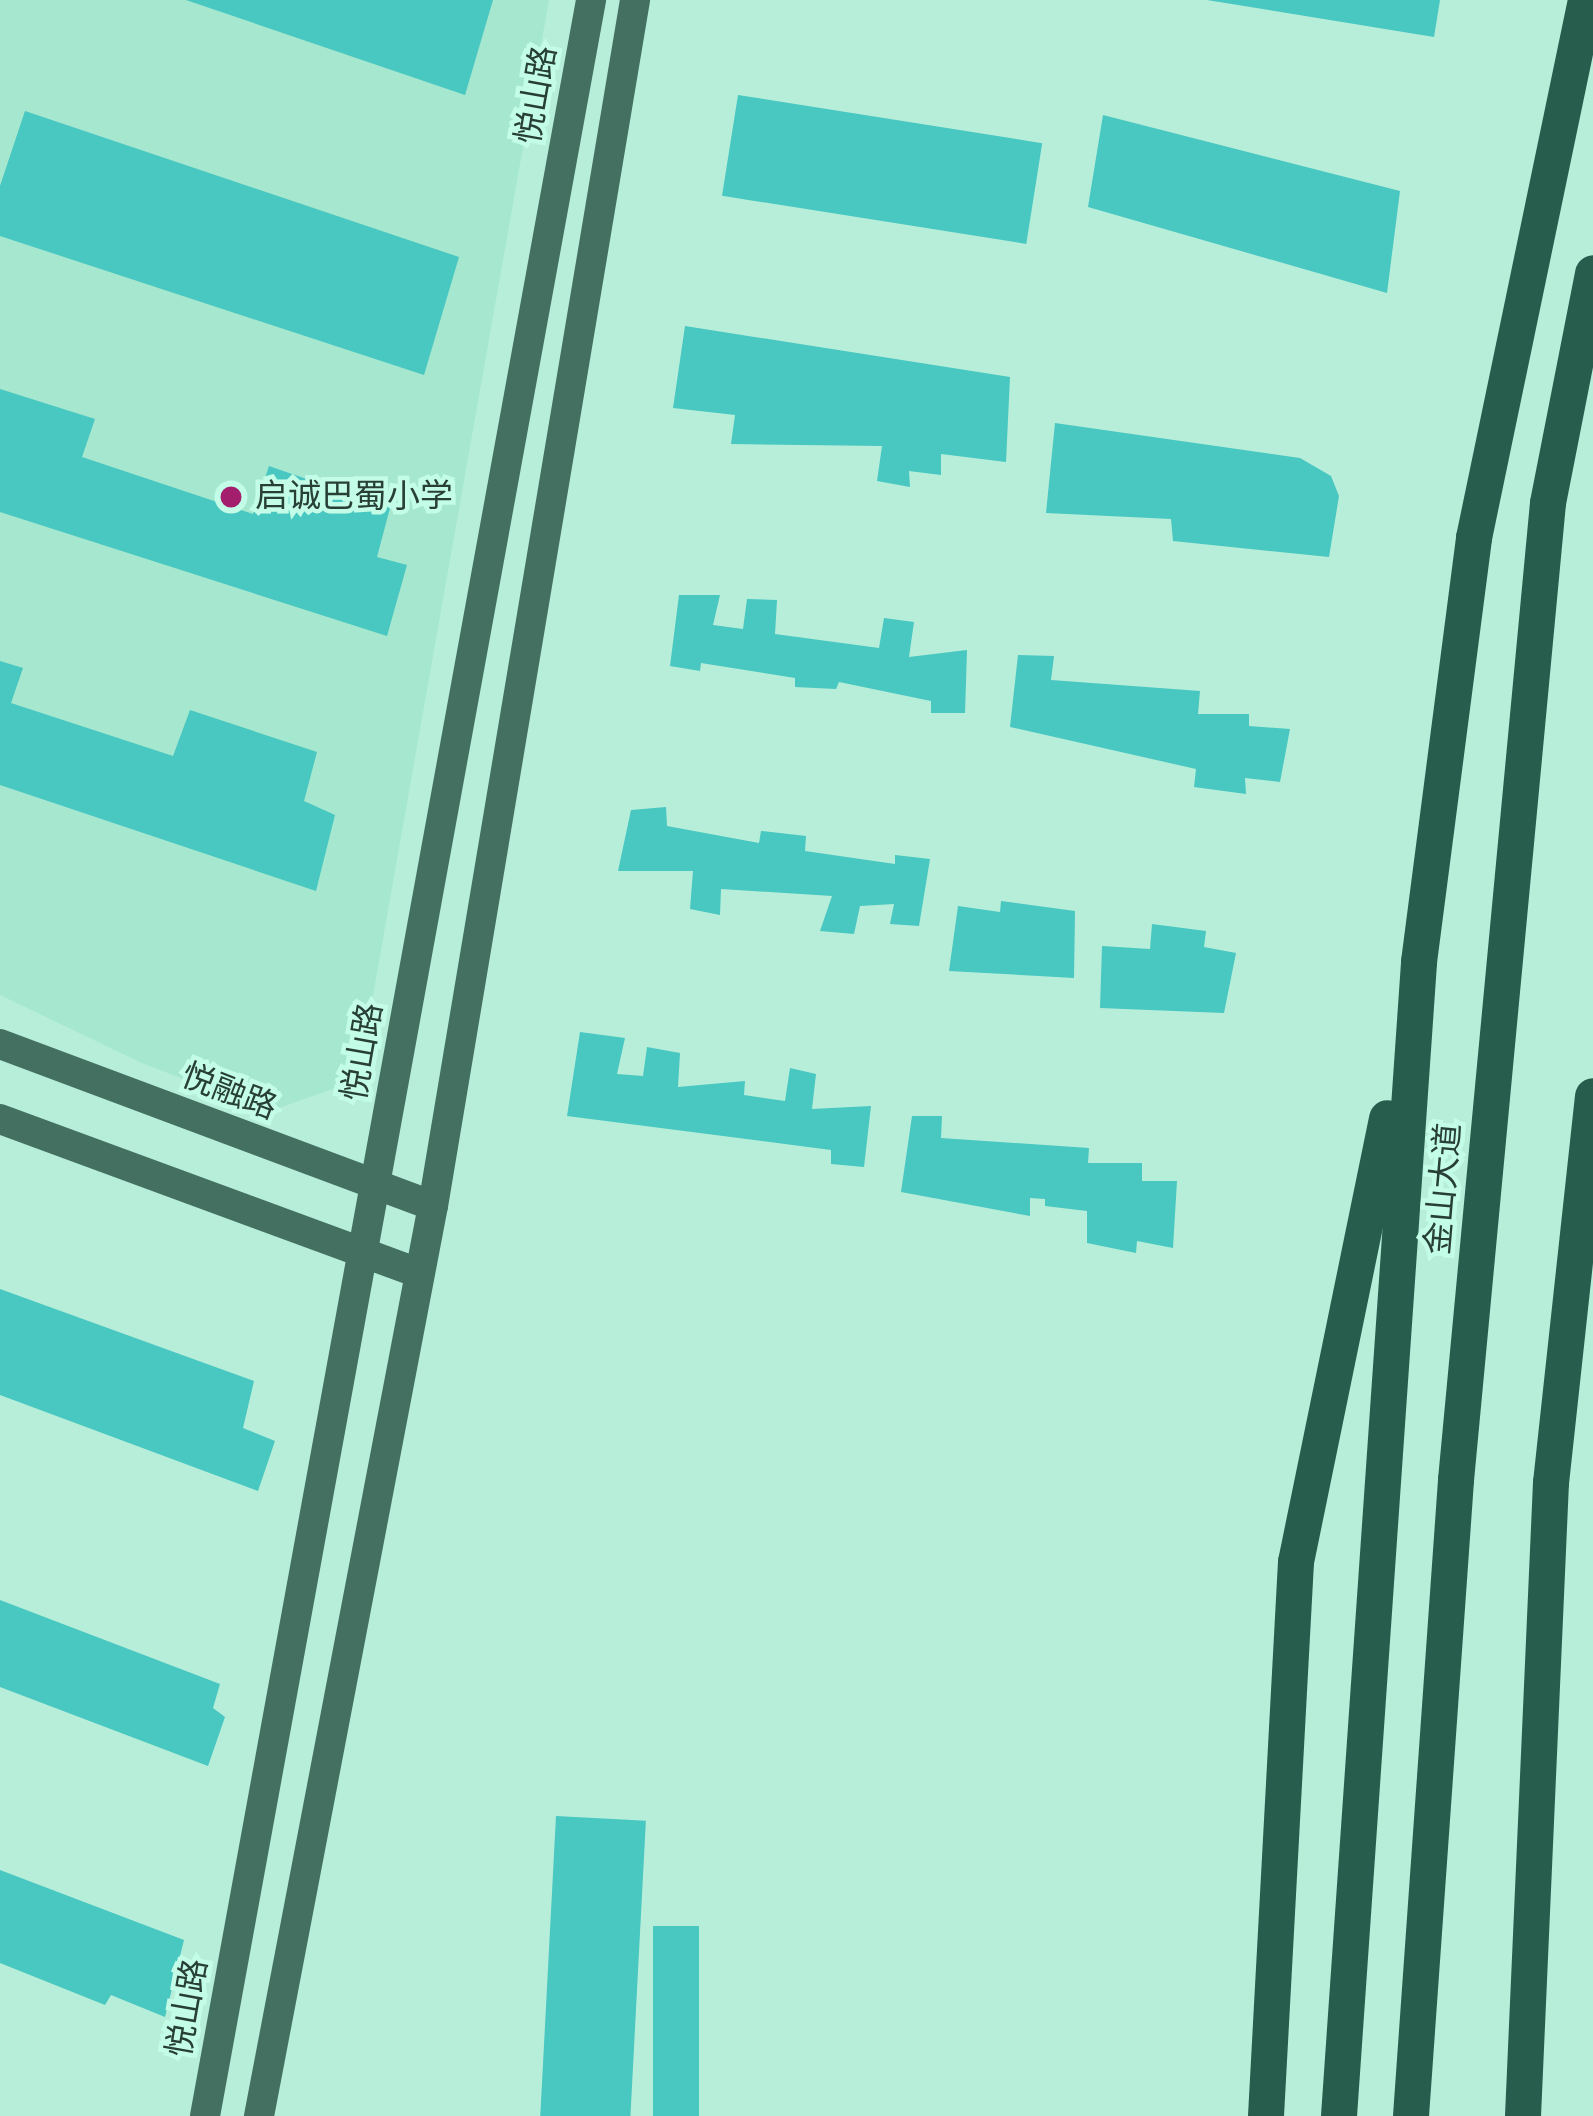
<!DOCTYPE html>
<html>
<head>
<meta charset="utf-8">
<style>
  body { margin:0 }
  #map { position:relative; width:1593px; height:2116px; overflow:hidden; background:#b6eeda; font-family:"Varela Round","Noto Sans SC",sans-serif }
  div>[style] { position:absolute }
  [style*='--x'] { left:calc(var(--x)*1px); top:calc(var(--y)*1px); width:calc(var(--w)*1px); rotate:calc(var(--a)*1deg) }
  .built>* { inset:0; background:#a5e7cf }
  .building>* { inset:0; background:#49c7c1; transform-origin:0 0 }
  .major>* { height:30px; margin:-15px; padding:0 15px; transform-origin:15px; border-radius:15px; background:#447061 }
  .highway>* { height:36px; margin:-18px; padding:0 18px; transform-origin:18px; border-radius:18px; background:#275d4d }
  .dots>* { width:33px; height:33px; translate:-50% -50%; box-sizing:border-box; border:6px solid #c3fce7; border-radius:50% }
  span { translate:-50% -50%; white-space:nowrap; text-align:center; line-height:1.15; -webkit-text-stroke:9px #c3fce7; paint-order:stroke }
  .street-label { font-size:33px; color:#283f37 }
  .poi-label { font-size:33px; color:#283f37 }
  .left { translate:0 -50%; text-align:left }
</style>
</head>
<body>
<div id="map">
  <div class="built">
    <i style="clip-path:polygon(0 0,549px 0,358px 1080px,270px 1111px,144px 1064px,0 995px)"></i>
  </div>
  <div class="building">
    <i style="clip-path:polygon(186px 0,493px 0,465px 95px)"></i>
    <i style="clip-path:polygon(1207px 0,1440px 0,1434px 37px)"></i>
    <i style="left:738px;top:95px;width:308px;height:102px;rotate:9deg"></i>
    <i style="clip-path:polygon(25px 111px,459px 257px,424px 375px,0 236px,0 186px)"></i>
    <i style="clip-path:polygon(1103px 115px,1400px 191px,1387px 293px,1088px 207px)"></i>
    <i style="clip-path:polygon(685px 326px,1010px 377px,1006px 462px,941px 454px,941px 475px,909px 471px,910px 487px,877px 481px,882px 446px,731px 444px,735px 415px,673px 408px)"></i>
    <i style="clip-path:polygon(0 389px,95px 419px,82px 457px,253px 514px,269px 466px,390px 508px,377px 557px,407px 565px,387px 636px,0 512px)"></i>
    <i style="clip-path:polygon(1055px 423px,1300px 458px,1331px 476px,1339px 496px,1329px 557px,1173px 541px,1171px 519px,1046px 513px)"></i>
    <i style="clip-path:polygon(679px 595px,720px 595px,713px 625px,743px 629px,747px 599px,777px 600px,775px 634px,879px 648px,884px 618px,914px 622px,909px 657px,967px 650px,965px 713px,931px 713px,931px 701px,839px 682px,836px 689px,795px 687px,795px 678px,701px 663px,700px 671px,670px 666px)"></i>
    <i style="clip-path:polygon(1018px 655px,1054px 656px,1051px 680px,1200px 691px,1198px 714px,1249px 714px,1249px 726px,1290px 729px,1280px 782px,1245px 778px,1246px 794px,1194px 787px,1196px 769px,1010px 727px)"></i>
    <i style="clip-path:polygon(0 661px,23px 668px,11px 703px,173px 756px,190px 710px,317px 752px,304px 801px,335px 815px,316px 891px,0 785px)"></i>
    <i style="clip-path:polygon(666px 807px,667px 826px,759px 843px,761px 831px,806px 836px,805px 851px,895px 864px,895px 855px,930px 859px,919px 926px,890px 924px,894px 904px,860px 906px,854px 934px,820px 931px,832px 896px,721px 889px,720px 915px,690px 909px,693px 871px,618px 871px,631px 810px)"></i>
    <i style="clip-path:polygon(1001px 901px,1075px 911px,1074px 978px,949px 971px,958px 906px,1000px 912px)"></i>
    <i style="clip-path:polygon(1152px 924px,1206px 931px,1204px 947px,1236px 953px,1224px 1013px,1100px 1008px,1102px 946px,1150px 949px)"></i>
    <i style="clip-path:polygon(580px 1032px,625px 1038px,617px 1074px,643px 1076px,647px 1047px,680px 1053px,678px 1087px,745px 1081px,744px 1095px,785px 1101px,790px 1068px,816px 1074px,812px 1109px,871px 1106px,864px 1167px,831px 1164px,831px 1150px,567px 1116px)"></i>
    <i style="clip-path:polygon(912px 1116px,942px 1116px,941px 1138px,1089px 1148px,1088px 1163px,1142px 1163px,1142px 1181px,1177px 1181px,1173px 1248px,1137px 1241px,1136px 1253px,1087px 1243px,1087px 1211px,1045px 1206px,1045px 1199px,1030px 1198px,1030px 1216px,901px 1192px)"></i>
    <i style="clip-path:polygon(0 1289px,254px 1381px,243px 1428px,275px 1441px,258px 1491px,0 1395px)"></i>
    <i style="clip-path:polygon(0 1600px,220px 1684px,213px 1708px,225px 1717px,208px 1766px,0 1687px)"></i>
    <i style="left:556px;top:1816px;width:90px;height:301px;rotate:3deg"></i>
    <i style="clip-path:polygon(0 1870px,184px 1940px,165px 2017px,111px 1995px,105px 2005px,0 1963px)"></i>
    <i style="left:653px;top:1926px;width:46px;height:190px"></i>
  </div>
  <div class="major">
    <i style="--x:0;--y:1044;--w:462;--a:20.5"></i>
    <i style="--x:0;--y:1119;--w:446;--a:20.2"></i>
    <i style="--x:205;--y:2116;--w:2151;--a:-79.66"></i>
    <i style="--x:259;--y:2116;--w:926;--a:-79.18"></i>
    <i style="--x:433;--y:1206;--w:1223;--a:-80.49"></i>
  </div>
  <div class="highway">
    <i style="--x:1266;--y:2116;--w:555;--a:-86.9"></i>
    <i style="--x:1296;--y:1562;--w:453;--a:-78.4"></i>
    <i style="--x:1339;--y:2116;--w:1157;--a:-86.03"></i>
    <i style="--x:1419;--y:962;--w:428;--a:-82.6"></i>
    <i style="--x:1474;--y:538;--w:550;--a:-78.24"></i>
    <i style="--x:1411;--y:2116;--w:638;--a:-85.95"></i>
    <i style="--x:1456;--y:1480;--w:981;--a:-84.62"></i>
    <i style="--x:1548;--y:503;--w:234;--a:-78.9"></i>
    <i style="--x:1523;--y:2116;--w:634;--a:-87.47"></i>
    <i style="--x:1551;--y:1483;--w:389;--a:-83.8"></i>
  </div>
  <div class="dots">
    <i style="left:231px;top:497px;background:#a31e6c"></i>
  </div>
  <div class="street-label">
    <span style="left:537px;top:95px;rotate:-80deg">悦山路</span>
    <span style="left:363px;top:1052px;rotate:-80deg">悦山路</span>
    <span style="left:229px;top:1092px;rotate:21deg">悦融路</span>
    <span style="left:1444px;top:1189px;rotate:-85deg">金山大道</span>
    <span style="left:188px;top:2008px;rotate:-80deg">悦山路</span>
  </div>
  <div class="poi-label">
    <span class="left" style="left:255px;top:497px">启诚巴蜀小学</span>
  </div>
</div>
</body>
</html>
